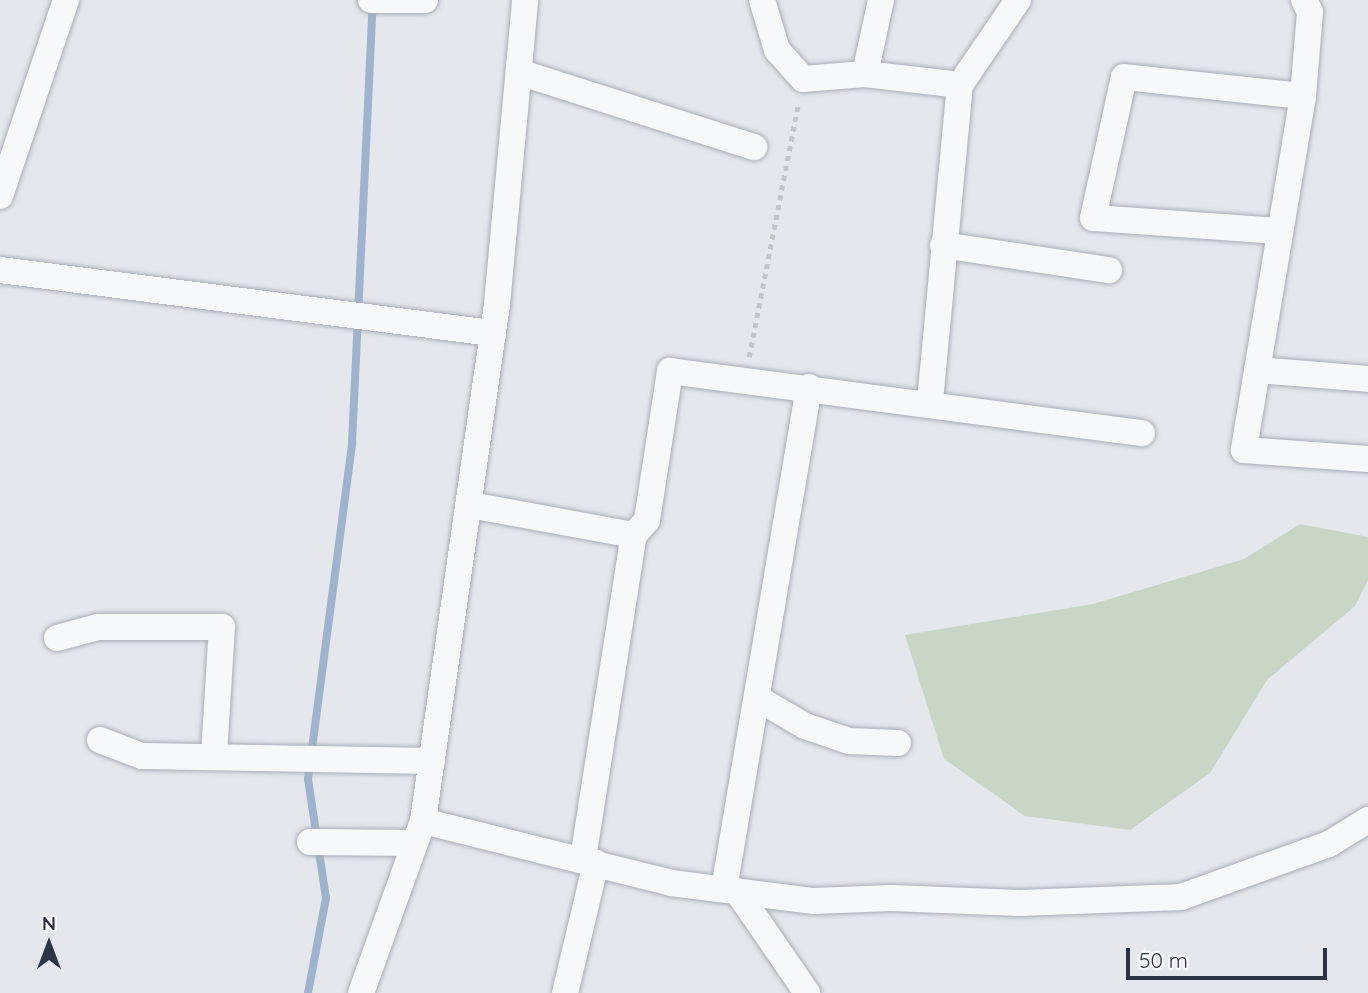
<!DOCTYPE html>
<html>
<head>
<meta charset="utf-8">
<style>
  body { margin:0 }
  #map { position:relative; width:1368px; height:993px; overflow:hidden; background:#e4e7ec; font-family:Quicksand,sans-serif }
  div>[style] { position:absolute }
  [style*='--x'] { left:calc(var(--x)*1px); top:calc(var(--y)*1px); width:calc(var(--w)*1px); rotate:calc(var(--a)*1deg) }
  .green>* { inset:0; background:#c9d6c5 }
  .stream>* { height:8px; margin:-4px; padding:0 4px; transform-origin:4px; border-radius:4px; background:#9fb4cc }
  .path>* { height:4.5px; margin-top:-2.25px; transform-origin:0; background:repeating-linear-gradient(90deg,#c2c5cb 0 5px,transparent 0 10px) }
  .roads { filter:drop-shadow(0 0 2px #a9aeb7) drop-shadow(0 0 2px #a9aeb7) }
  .street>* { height:26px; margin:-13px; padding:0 13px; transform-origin:13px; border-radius:13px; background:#f7f8fa }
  span { translate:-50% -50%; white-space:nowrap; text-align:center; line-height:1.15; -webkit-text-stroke:5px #f4f6f9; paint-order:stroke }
  .north { position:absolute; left:14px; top:909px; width:70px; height:70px; -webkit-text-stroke:5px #f4f6f9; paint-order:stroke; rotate:0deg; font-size:19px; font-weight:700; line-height:28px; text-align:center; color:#2b3445 }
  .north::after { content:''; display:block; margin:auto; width:24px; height:32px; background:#2b3445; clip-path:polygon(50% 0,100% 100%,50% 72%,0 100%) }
  .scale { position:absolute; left:1126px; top:948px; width:201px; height:32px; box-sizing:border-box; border:4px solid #2b3445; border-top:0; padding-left:9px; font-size:21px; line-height:24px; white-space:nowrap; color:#2b3445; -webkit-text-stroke:5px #f4f6f9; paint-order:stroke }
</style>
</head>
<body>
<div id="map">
  <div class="green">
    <i style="clip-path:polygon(1300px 524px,1368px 537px,1368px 580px,1355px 606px,1267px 680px,1210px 773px,1130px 830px,1025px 816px,944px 759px,905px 635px,1093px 604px,1244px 559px)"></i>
  </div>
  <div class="stream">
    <i style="--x:308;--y:993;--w:97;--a:-79.3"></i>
    <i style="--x:326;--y:898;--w:120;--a:-98.6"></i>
    <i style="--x:308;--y:779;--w:339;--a:-82.5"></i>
    <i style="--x:352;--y:443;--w:441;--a:-87.3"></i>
  </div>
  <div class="path">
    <i style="--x:749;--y:357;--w:258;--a:-79"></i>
  </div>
  <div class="roads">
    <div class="street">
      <i style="--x:371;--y:0;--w:54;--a:0"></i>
      <i style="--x:762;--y:0;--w:52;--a:73.3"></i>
      <i style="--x:777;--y:50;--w:39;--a:48"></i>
      <i style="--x:803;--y:79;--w:62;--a:-4.6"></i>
      <i style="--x:865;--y:74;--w:96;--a:6.6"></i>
      <i style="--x:1304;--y:0;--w:13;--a:63"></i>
      <i style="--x:1310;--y:12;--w:84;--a:94.8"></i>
      <i style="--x:1303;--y:96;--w:359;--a:99.5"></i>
      <i style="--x:1244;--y:450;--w:124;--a:4.2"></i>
      <i style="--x:519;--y:72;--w:247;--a:17.7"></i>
      <i style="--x:865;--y:74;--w:76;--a:-77.8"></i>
      <i style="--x:0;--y:196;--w:207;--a:-71.4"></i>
      <i style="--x:1280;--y:231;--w:187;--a:-176"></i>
      <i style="--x:1093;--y:218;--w:144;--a:-77.6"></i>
      <i style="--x:1124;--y:77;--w:180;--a:6.1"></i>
      <i style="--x:943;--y:245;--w:168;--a:8.6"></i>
      <i style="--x:0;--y:270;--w:497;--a:7.3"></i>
      <i style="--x:1257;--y:370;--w:111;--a:4.6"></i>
      <i style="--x:930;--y:401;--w:317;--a:-84.6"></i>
      <i style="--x:960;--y:85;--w:103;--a:-55.7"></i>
      <i style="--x:470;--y:505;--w:167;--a:10.4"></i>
      <i style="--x:57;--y:638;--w:42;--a:-15"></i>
      <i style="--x:98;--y:627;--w:124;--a:0"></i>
      <i style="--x:222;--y:627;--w:127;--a:93.6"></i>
      <i style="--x:757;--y:698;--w:56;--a:30.3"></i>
      <i style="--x:805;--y:726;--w:46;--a:18.8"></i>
      <i style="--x:849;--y:741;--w:49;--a:2.3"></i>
      <i style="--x:100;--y:740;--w:45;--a:20.9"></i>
      <i style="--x:142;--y:756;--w:290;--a:1"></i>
      <i style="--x:423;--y:821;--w:256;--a:14"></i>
      <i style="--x:671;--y:883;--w:144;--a:7.2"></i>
      <i style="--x:814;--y:901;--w:77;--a:-2.2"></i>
      <i style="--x:891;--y:898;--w:129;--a:2.2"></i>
      <i style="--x:1020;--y:903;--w:161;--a:-2.1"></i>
      <i style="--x:1181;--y:897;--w:157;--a:-19.7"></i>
      <i style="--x:1329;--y:844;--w:46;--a:-31.6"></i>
      <i style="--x:310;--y:842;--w:105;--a:0.5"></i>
      <i style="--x:583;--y:859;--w:328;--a:-81.1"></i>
      <i style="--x:634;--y:535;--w:20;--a:-49"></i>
      <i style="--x:647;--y:520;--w:151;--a:-81.2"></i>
      <i style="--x:670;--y:371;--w:476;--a:7.5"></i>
      <i style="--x:724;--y:889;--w:509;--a:-80.39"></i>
      <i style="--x:737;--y:891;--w:124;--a:55.5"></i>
      <i style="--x:361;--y:993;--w:183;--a:-70.2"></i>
      <i style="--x:423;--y:821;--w:522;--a:-81.85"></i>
      <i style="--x:497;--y:304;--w:305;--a:-84.7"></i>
      <i style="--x:565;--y:993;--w:134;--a:-76.6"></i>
    </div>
  </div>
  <div class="north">N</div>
  <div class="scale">50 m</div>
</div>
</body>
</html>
